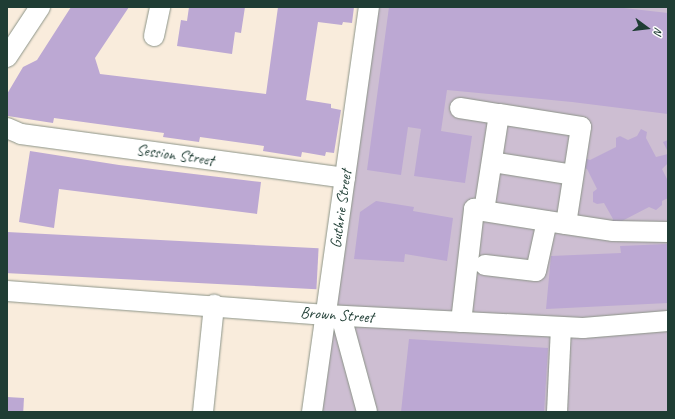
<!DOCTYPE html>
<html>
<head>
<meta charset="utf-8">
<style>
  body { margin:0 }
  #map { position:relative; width:675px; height:419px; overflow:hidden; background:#f9ecdc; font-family:Caveat,sans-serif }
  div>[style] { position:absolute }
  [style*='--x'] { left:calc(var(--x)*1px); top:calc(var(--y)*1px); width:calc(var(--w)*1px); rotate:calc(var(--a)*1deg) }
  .industrial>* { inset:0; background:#cdbed2 }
  .building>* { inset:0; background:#bca8d3; transform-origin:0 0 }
  .roads { filter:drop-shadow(0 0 1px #8c9488) drop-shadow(0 0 1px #8c9488) }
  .minor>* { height:20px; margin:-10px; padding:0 10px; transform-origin:10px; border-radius:10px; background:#fff }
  span { translate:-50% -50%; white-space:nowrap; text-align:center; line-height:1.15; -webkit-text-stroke:3px #fff; paint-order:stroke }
  .street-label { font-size:16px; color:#1f3d34 }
  .frame { position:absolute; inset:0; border:8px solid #1f3d34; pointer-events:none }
  .north { position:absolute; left:627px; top:8px; width:40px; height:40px; -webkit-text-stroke:3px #fff; paint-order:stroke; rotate:105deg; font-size:11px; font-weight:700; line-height:16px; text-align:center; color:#1f3d34 }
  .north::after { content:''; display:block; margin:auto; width:14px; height:18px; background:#1f3d34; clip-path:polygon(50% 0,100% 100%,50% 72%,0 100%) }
</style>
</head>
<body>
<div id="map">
  <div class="industrial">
    <i style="clip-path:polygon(369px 7px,668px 7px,668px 412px,312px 412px)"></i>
  </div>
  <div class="building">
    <i style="clip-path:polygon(71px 7px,129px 7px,95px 58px,100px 74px,266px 94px,278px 7px,354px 7px,352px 23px,343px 22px,342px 25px,318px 22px,306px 100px,331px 104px,331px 108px,341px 110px,334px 153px,326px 152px,325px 156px,302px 152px,301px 157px,263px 151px,264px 146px,250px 144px,200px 137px,199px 142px,163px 137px,164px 133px,54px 118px,53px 123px,8px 116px,7px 94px,23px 67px,37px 60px)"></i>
    <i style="clip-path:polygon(189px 7px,245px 7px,241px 33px,235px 32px,232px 54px,177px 46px,181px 20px,187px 21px)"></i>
    <i style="clip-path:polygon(389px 7px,615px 7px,668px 13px,668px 114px,572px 102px,447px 90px,441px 131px,472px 136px,465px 183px,414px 176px,421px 129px,408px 127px,401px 175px,367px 170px)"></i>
    <i style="clip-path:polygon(641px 129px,647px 132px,646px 138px,656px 157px,668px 154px,668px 163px,662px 169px,668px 181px,668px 198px,662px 201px,662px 205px,656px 210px,649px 207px,622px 221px,612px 222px,613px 219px,604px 203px,597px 204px,593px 202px,593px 192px,597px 189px,587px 169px,584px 168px,585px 158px,590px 160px,616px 147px,616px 138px,620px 136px,628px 140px,637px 136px)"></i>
    <i style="clip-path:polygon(668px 140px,668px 152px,663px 142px)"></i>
    <i style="clip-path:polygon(30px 151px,119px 165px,261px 182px,257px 214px,59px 189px,54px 228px,19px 222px)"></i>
    <i style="clip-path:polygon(376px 201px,414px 207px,413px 211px,453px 218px,447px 261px,405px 254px,404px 262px,354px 259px,360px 212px)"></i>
    <i style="left:7px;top:232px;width:312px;height:41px;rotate:3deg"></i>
    <i style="clip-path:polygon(668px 244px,668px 303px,546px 309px,551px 256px,621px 253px,620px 246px)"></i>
    <i style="clip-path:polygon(409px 339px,548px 348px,544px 412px,401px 412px)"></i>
    <i style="left:7px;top:397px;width:17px;height:15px;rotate:3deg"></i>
  </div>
  <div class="roads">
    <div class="minor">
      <i style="--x:154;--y:36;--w:30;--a:-78"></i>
      <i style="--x:7;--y:57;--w:60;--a:-56.6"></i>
      <i style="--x:460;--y:108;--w:39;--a:9"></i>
      <i style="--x:499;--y:114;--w:83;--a:9"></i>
      <i style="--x:581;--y:127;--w:98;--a:98.8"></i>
      <i style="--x:566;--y:224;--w:83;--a:-171"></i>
      <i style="--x:484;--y:211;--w:98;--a:-81.2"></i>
      <i style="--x:7;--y:128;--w:15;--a:23"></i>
      <i style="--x:21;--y:134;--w:327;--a:7.7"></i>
      <i style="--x:492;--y:162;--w:82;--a:9.1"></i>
      <i style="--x:566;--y:224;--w:48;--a:8.5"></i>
      <i style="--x:613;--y:231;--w:55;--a:1"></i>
      <i style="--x:485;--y:265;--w:51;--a:6.7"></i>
      <i style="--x:536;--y:271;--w:51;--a:-77.6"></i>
      <i style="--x:7;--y:291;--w:320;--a:4.3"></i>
      <i style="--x:326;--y:315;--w:257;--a:2.9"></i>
      <i style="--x:583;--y:328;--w:85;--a:-4.7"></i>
      <i style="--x:341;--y:316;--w:99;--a:74.8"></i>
      <i style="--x:461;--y:322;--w:114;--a:-83.4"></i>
      <i style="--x:474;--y:209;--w:10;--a:11"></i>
      <i style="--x:203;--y:412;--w:108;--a:-84.1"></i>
      <i style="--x:312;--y:412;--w:409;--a:-82"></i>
      <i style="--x:557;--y:412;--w:85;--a:-87.3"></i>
    </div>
  </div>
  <div class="street-label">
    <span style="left:175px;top:155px;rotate:8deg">Session Street</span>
    <span style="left:341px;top:209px;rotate:-82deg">Guthrie Street</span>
    <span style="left:337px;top:315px;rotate:4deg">Brown Street</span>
  </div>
  <div class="frame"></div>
  <div class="north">N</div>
</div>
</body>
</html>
